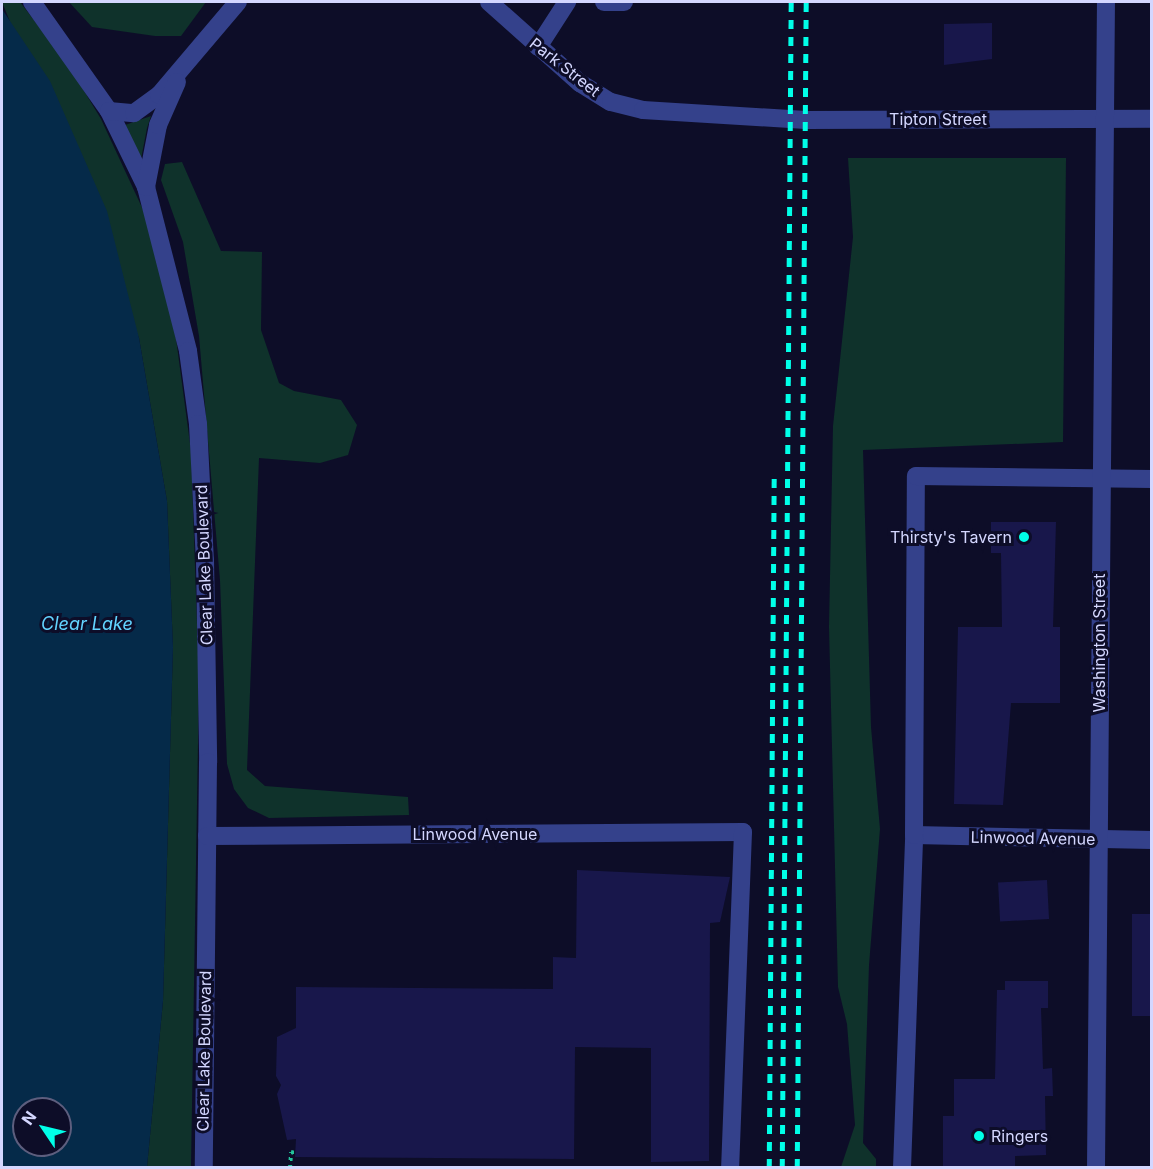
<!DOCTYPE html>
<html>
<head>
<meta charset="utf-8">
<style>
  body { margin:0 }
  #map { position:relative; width:1153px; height:1169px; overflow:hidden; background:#0d0d28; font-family:Inter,sans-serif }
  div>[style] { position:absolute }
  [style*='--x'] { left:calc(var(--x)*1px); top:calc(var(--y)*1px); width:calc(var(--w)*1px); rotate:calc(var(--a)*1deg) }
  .green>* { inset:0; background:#0f322b }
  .water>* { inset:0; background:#052a49 }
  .building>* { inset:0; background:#18174b; transform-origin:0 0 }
  .path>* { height:4px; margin-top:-2px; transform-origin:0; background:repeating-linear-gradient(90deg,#23c49c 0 3px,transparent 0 7.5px) }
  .minor>* { height:18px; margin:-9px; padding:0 9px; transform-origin:9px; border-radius:9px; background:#34418b }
  .rail>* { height:4.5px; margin-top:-2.25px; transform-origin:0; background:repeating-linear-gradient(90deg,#00ffe8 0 9px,transparent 0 17px) }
  .dots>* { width:16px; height:16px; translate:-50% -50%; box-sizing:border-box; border:3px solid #0d0d28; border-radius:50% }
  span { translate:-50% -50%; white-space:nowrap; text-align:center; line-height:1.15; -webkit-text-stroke:6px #0d0d28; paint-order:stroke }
  .street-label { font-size:16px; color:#d4d7ff }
  .poi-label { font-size:16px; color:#d4d7ff }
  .right { translate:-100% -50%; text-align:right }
  .left { translate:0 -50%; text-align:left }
  .water-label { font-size:18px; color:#62d4ff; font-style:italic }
  .frame { position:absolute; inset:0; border:3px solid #d4d7ff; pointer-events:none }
  .north { position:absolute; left:12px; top:1097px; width:60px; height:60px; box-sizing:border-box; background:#0d0d28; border:2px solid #5d5e7e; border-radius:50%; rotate:305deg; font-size:16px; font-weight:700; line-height:24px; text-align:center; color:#d4d7ff }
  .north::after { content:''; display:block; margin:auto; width:21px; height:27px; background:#00ffe8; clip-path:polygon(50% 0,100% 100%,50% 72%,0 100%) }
</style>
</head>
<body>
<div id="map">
  <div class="green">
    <i style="clip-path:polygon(2px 2px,20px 2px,69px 66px,101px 119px,145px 214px,175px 331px,191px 451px,199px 682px,191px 1167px,147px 1167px,163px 1001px,173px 647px,167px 501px,139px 338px)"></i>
    <i style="clip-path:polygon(69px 2px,206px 2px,181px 36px,155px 36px,92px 27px)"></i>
    <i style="clip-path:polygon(151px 116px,147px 128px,141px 159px,125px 125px)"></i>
    <i style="clip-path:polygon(848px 158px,1066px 158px,1063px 442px,863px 450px,871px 727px,880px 829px,869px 965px,863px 1143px,876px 1159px,876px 1168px,841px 1167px,855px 1125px,847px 1024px,838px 987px,829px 627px,833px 426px,853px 237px)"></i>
    <i style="clip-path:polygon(182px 162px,221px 251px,262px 252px,261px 330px,279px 383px,294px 391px,341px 400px,357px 425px,348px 455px,320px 463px,259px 458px,247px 770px,265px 786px,408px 797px,409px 815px,269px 818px,248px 808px,234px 789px,227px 764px,220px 580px,199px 336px,183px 242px,161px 180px,165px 164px)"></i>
  </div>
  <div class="water">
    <i style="clip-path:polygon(evenodd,2px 9px,50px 81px,107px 211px,139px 338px,167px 501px,173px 647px,163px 1001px,147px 1167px,2px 1167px,2px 9px,24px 1109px,60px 1109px,60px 1145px,24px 1145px,24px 1109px)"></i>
  </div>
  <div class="building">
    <i style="clip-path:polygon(992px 23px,992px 59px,944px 65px,944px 24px)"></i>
    <i style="clip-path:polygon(991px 522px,1056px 522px,1053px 627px,1060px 627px,1060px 703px,1011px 703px,1003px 805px,954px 804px,958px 627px,1002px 627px,1001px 553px,991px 553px)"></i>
    <i style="clip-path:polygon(577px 870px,730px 877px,720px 922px,710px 923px,709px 1161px,651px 1162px,651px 1048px,575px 1047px,574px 1159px,295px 1157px,296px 1139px,287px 1140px,277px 1094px,281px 1085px,276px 1076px,277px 1037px,296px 1028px,296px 987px,553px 989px,553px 957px,576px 958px)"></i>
    <i style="left:1047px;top:880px;width:39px;height:49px;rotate:87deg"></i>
    <i style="left:1132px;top:914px;width:20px;height:102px"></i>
    <i style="clip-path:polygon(1005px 981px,1048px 981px,1048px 1008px,1041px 1008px,1043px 1069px,1052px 1068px,1053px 1096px,1045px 1096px,1046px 1155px,1015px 1156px,1015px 1167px,943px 1167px,943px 1116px,954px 1116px,954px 1079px,995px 1079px,997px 990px,1005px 990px)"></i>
  </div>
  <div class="path">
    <i style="--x:290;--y:1168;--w:16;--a:-86"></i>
    <i style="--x:291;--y:1152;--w:4;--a:14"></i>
  </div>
  <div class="minor">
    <i style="--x:32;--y:2;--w:133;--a:54.8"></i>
    <i style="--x:109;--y:111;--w:85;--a:64"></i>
    <i style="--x:146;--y:187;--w:169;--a:75.6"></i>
    <i style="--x:188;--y:351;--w:74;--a:82.2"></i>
    <i style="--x:198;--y:424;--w:136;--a:87.1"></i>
    <i style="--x:205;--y:560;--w:202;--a:89.1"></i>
    <i style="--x:208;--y:762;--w:406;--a:90.6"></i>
    <i style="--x:489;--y:2;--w:122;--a:41.7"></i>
    <i style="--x:580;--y:83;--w:36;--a:32"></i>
    <i style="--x:611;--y:102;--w:33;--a:14"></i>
    <i style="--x:643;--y:110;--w:163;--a:3.5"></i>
    <i style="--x:806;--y:120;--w:346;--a:-0.2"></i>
    <i style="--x:604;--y:2;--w:20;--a:0"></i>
    <i style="--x:538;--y:47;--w:54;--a:-57.2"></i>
    <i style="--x:109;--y:111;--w:25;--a:5"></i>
    <i style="--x:134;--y:113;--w:31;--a:-36"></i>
    <i style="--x:159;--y:95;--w:122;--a:-49.7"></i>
    <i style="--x:146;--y:187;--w:63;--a:-79"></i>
    <i style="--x:158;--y:125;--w:47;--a:-66.2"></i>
    <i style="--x:914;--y:835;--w:238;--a:1.2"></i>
    <i style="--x:207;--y:836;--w:536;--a:-0.43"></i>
    <i style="--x:743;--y:832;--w:336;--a:92.2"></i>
    <i style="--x:902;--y:1168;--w:333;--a:-87.9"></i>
    <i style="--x:914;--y:835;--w:359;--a:-89.7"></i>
    <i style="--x:916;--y:476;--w:236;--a:0.7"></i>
    <i style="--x:1096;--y:1168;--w:1166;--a:-89.51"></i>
  </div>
  <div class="rail">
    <i style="--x:769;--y:1168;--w:695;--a:-89.59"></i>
    <i style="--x:782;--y:1168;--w:1166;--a:-89.56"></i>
    <i style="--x:797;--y:1168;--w:1166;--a:-89.56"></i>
  </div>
  <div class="dots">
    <i style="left:1024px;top:537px;background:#00ffe8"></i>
    <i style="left:979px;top:1136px;background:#00ffe8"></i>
  </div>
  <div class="street-label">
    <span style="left:565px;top:67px;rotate:38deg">Park Street</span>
    <span style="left:938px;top:119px">Tipton Street</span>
    <span style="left:204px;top:565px;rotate:-92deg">Clear Lake Boulevard</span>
    <span style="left:1099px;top:643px;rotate:-90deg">Washington Street</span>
    <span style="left:475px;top:834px">Linwood Avenue</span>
    <span style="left:1033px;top:838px;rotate:1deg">Linwood Avenue</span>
    <span style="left:204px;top:1051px;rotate:-89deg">Clear Lake Boulevard</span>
  </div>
  <div class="poi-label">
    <span class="right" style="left:1012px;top:537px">Thirsty's Tavern</span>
    <span class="left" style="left:991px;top:1136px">Ringers</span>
  </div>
  <div class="water-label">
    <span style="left:87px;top:624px">Clear Lake</span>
  </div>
  <div class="frame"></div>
  <div class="north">N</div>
</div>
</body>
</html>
